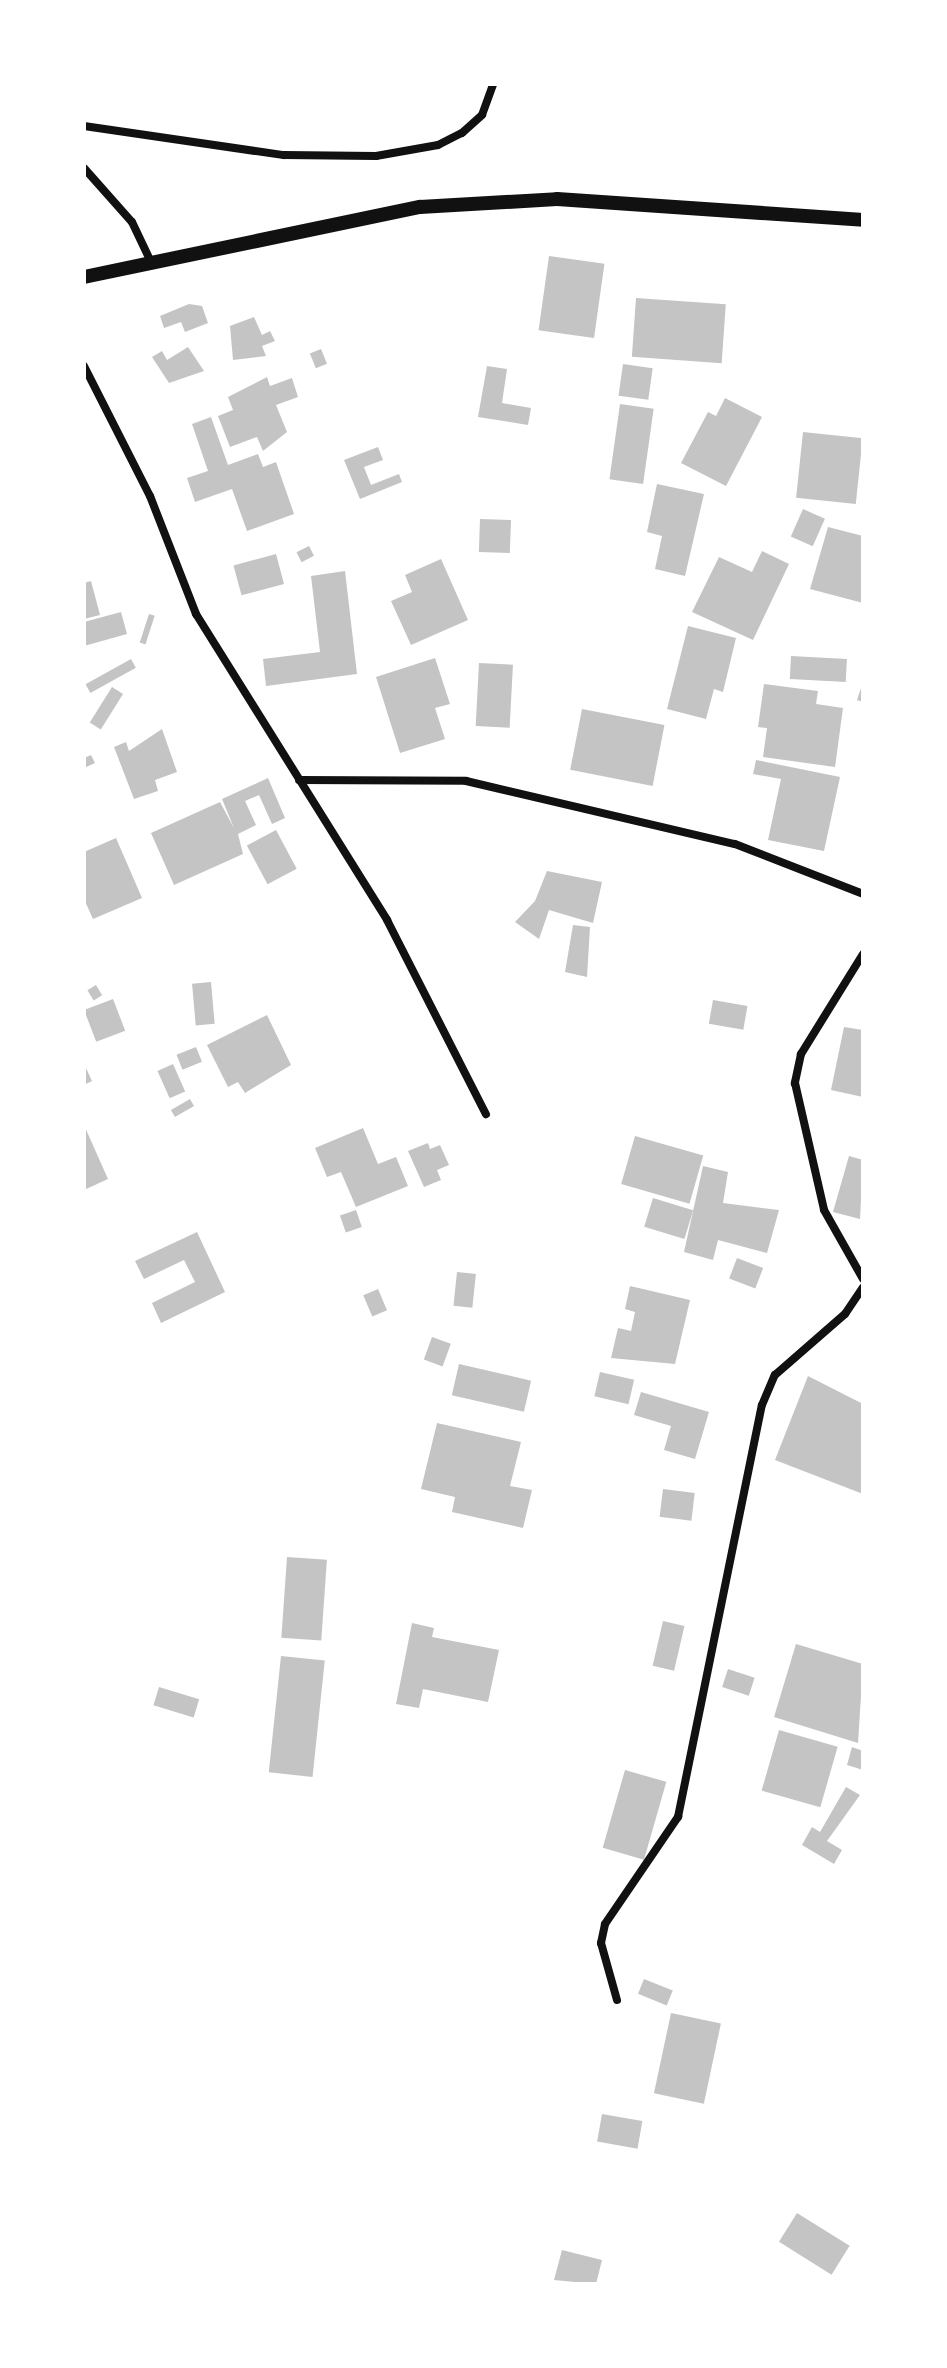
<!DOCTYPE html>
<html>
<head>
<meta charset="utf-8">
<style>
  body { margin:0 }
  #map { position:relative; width:947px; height:2368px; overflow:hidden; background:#fff; font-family:"Work Sans",sans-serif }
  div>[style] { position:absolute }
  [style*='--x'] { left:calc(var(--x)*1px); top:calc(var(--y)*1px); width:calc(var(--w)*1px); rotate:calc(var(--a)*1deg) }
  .building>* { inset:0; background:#c4c4c4; transform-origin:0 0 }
  .minor>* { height:8px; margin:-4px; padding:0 4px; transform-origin:4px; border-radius:4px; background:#111 }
  .tertiary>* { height:14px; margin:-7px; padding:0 7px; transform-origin:7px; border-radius:7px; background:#111 }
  span { translate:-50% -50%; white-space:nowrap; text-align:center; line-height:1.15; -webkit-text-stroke:6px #fff; paint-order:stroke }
  .frame { position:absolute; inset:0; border:86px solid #fff; pointer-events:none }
</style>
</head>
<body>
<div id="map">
  <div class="building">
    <i style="left:549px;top:256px;width:56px;height:75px;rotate:8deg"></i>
    <i style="left:636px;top:298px;width:90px;height:59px;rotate:4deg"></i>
    <i style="clip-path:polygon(189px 304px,202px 306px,208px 323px,185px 332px,181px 322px,164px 328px,160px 316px)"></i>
    <i style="clip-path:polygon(254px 317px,262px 335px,270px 331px,275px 341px,262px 346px,266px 356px,233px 360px,230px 326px)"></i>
    <i style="clip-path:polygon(188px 347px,204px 371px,169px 383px,152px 357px,162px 351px,167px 360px)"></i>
    <i style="left:321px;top:349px;width:16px;height:12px;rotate:68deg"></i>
    <i style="left:623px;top:364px;width:30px;height:32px;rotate:8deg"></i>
    <i style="clip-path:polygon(487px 366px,507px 369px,502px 403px,531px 408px,528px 425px,478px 417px)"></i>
    <i style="clip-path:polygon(267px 377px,270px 386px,292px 378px,298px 397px,276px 405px,287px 432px,263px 451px,257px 437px,230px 447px,218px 416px,233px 410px,228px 397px)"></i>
    <i style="clip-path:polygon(725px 398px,762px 417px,726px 486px,681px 463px,708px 412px,716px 416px)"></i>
    <i style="left:620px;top:404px;width:34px;height:76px;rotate:8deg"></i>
    <i style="clip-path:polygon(211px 417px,228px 465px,258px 454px,263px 467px,276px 462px,294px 514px,247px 531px,232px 489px,195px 502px,187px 478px,208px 471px,192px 424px)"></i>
    <i style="left:803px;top:432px;width:60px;height:66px;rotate:6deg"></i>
    <i style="clip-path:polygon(378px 447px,383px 460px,364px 467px,371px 485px,399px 474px,402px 482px,360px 499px,344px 460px)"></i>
    <i style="clip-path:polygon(657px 484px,704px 494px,685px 576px,655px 569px,662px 536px,647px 532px)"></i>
    <i style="left:803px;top:509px;width:24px;height:30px;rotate:24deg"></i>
    <i style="left:480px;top:519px;width:31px;height:33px;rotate:2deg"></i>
    <i style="clip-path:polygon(828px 527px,863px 536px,863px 603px,810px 589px)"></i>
    <i style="left:309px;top:546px;width:11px;height:14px;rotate:63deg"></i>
    <i style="clip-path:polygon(762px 551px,789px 564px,753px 640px,692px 612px,719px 557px,752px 572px)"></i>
    <i style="left:276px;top:554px;width:31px;height:44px;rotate:75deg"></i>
    <i style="clip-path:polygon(441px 559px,468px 620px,411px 645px,391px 601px,412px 592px,405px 575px)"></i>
    <i style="clip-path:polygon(345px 571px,357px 674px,266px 686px,263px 659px,320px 652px,311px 576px)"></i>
    <i style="clip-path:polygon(91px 581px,100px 615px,84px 619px,84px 583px)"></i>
    <i style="clip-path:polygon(121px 612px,127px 634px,84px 646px,84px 622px)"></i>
    <i style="left:149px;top:614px;width:6px;height:30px;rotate:18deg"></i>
    <i style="clip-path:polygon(688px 626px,736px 638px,723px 692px,714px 689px,706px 719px,667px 709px)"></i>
    <i style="left:791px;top:656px;width:56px;height:23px;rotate:3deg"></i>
    <i style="clip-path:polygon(435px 658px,450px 704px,435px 708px,445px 739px,400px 753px,376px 677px)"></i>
    <i style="left:131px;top:659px;width:10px;height:52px;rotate:61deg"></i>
    <i style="left:479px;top:663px;width:34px;height:63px;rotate:3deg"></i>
    <i style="clip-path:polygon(863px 682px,863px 702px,857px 700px)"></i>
    <i style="clip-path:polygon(764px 684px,818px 691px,816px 704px,843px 708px,835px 767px,763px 757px,767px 728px,758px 727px)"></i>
    <i style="left:112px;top:687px;width:13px;height:42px;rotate:32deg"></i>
    <i style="left:582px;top:709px;width:84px;height:62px;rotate:11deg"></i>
    <i style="clip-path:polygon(162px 729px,177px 772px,155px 780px,158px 791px,134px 799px,114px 747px,126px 742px,129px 751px)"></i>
    <i style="clip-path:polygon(91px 755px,95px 763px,84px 768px,84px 758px)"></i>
    <i style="clip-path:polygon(756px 760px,840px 777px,824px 851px,768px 840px,781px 779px,753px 774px)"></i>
    <i style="clip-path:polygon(268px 778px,285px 818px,272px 824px,259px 795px,245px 801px,256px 825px,238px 834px,243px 854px,174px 885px,151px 833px,220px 802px,234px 828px,222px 799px)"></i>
    <i style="left:276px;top:830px;width:44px;height:33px;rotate:62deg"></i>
    <i style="clip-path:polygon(116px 838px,142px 898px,93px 919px,84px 899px,84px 852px)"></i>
    <i style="clip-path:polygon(547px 871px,602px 882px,593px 923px,549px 910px,539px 939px,515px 922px,535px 901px)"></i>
    <i style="clip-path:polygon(573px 925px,590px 927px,587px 977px,565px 972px)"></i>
    <i style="left:211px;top:982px;width:42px;height:19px;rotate:85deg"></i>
    <i style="left:96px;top:985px;width:12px;height:10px;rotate:59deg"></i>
    <i style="left:113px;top:999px;width:34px;height:31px;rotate:69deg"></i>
    <i style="left:713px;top:1000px;width:35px;height:24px;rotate:10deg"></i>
    <i style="clip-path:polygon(267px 1015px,291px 1065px,245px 1093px,238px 1082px,228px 1087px,207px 1045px)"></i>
    <i style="clip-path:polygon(844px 1027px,863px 1030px,863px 1097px,831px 1090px)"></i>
    <i style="left:196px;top:1047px;width:16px;height:21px;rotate:68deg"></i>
    <i style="left:173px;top:1064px;width:30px;height:17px;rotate:66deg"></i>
    <i style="clip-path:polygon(86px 1068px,92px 1081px,84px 1085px,84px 1069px)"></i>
    <i style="left:190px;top:1099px;width:8px;height:22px;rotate:60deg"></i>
    <i style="clip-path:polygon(84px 1125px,108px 1179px,84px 1190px)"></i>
    <i style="clip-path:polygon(363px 1128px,378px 1164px,396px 1157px,408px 1186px,356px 1207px,341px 1172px,327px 1177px,315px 1148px)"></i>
    <i style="left:635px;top:1136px;width:71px;height:50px;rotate:16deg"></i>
    <i style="clip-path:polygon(428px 1143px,430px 1149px,440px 1145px,449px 1165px,437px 1170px,441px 1180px,424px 1187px,408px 1151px)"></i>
    <i style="clip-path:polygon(849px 1156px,863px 1160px,860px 1219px,833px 1212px)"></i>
    <i style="clip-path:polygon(703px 1166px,728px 1172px,723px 1203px,779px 1210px,767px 1253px,718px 1240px,713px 1260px,684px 1252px)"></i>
    <i style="left:653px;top:1198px;width:42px;height:30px;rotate:17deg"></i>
    <i style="left:356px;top:1210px;width:18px;height:17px;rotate:71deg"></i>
    <i style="clip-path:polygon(197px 1232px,225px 1292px,161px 1323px,152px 1303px,195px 1282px,184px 1260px,144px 1279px,135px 1261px)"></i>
    <i style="left:737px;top:1258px;width:28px;height:22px;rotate:21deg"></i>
    <i style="left:457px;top:1272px;width:19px;height:34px;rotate:6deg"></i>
    <i style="clip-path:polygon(630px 1286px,690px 1300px,675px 1364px,611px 1358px,618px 1328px,631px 1331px,635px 1312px,625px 1309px)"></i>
    <i style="left:378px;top:1289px;width:23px;height:16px;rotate:67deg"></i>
    <i style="left:432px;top:1337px;width:20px;height:24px;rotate:20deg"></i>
    <i style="left:459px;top:1364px;width:74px;height:32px;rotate:13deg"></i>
    <i style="left:600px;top:1372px;width:35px;height:25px;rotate:13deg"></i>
    <i style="clip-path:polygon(808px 1376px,863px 1404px,863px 1494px,775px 1460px)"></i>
    <i style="clip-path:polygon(641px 1392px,709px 1412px,695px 1459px,664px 1450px,671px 1426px,634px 1415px)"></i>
    <i style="clip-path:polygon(437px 1423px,521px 1442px,510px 1486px,532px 1490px,523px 1528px,452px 1512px,455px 1497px,421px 1489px)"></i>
    <i style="left:663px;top:1489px;width:32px;height:28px;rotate:7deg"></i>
    <i style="left:287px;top:1557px;width:40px;height:81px;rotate:4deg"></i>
    <i style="left:663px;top:1621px;width:22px;height:46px;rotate:13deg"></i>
    <i style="clip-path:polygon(412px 1623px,434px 1628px,432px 1637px,499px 1650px,488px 1702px,423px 1689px,419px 1708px,396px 1704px)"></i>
    <i style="clip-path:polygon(796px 1644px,863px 1664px,858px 1743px,774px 1717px)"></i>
    <i style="left:281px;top:1656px;width:44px;height:117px;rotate:6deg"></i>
    <i style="left:728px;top:1669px;width:28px;height:19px;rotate:18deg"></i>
    <i style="left:159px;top:1687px;width:42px;height:19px;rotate:17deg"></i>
    <i style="left:779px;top:1730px;width:61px;height:63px;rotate:16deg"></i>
    <i style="clip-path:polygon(852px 1747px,863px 1751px,863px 1770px,847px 1765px)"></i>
    <i style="left:625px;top:1770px;width:43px;height:81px;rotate:16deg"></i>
    <i style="clip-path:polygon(846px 1787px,860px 1795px,827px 1841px,842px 1850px,834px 1864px,802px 1845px,812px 1827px,820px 1832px)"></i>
    <i style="left:644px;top:1979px;width:31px;height:16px;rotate:22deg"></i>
    <i style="left:671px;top:2013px;width:51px;height:82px;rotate:12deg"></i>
    <i style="left:602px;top:2114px;width:41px;height:28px;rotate:10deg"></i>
    <i style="left:797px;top:2213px;width:62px;height:34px;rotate:32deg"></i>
    <i style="clip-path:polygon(562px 2250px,602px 2260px,596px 2284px,554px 2280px)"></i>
  </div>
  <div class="minor">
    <i style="--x:84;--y:126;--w:202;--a:8.3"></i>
    <i style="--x:284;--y:155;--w:92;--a:0.6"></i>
    <i style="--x:376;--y:156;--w:63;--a:-10.1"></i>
    <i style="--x:438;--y:145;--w:27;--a:-27"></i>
    <i style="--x:462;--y:133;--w:27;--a:-42"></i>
    <i style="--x:482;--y:115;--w:33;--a:-70"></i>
    <i style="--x:84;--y:168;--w:72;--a:48.4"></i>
    <i style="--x:132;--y:222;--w:44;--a:64.6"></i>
    <i style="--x:84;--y:366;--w:146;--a:63.1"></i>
    <i style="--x:150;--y:496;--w:127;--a:68.7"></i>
    <i style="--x:196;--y:614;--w:361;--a:58"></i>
    <i style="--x:387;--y:920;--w:218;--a:63"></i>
    <i style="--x:299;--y:780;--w:167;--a:0.3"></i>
    <i style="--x:466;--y:781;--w:276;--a:13.2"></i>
    <i style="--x:735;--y:844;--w:137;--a:21.3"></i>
    <i style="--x:863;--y:954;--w:118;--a:121.8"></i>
    <i style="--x:801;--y:1054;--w:30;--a:102"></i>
    <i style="--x:795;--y:1083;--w:130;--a:77.1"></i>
    <i style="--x:824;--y:1210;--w:79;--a:60.5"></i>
    <i style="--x:617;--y:2000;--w:59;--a:-105.7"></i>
    <i style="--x:601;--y:1943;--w:19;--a:-78"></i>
    <i style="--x:605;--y:1924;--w:130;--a:-55.7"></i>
    <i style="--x:678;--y:1817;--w:420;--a:-78.5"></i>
    <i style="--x:762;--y:1405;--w:33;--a:-67"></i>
    <i style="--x:775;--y:1375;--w:93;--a:-41.1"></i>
    <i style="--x:845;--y:1314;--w:32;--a:-56"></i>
  </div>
  <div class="tertiary">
    <i style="--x:84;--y:277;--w:343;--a:-11.8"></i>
    <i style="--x:420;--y:207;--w:137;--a:-3.3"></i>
    <i style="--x:557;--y:199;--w:307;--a:3.9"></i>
  </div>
  <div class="frame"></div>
</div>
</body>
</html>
